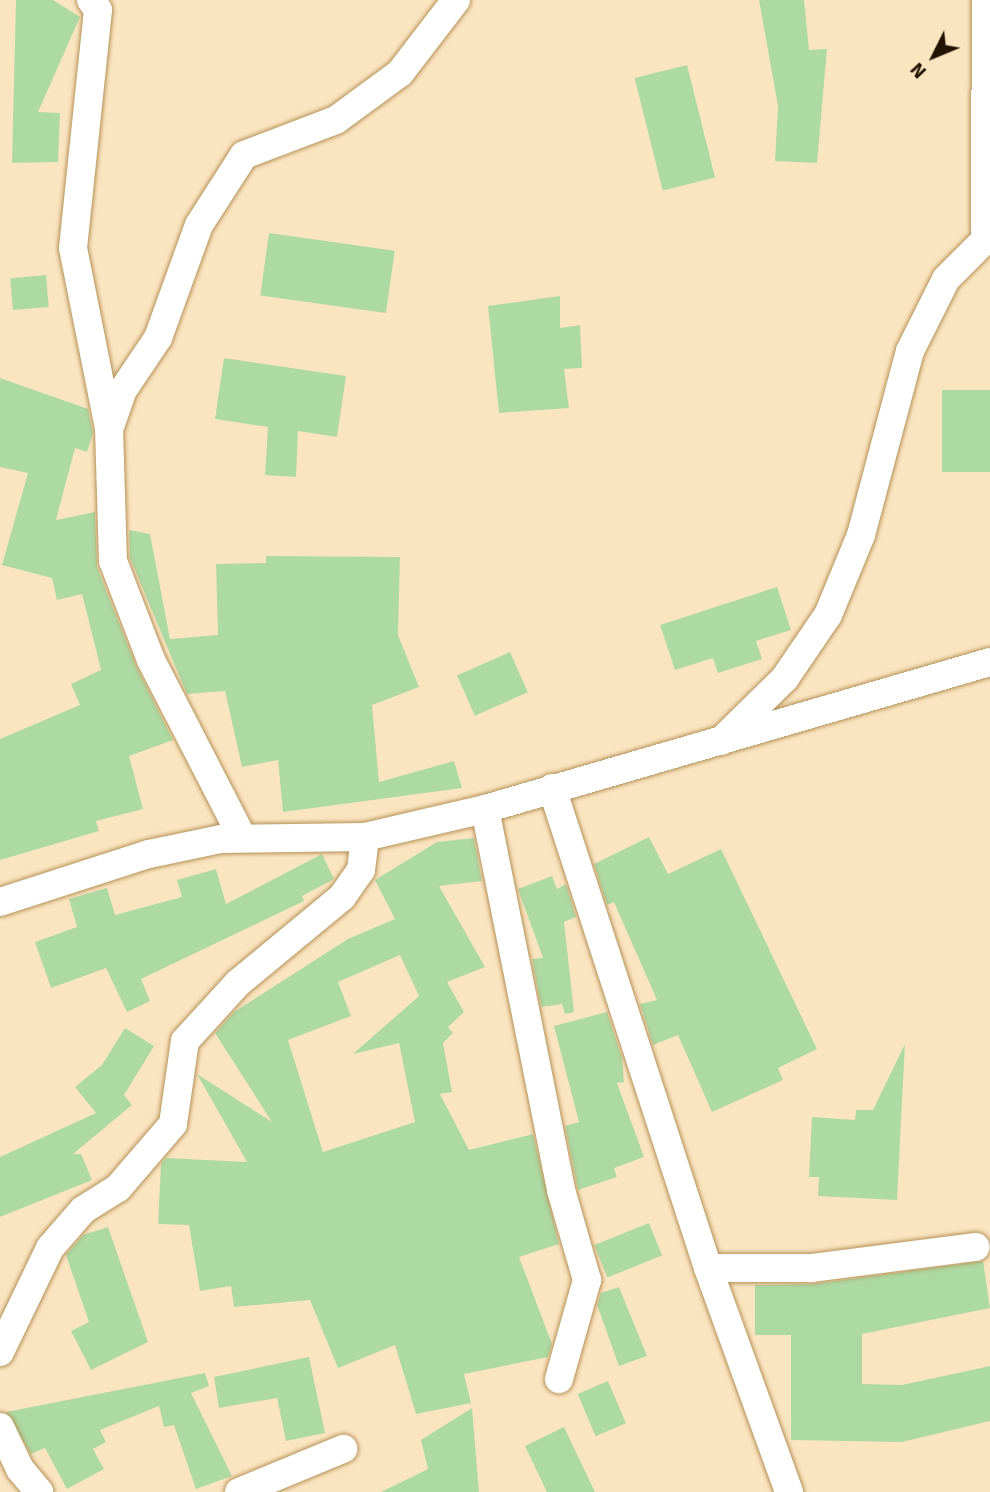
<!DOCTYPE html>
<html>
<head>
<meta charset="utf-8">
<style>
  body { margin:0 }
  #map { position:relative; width:990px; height:1492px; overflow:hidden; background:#fbe5c1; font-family:Signika,sans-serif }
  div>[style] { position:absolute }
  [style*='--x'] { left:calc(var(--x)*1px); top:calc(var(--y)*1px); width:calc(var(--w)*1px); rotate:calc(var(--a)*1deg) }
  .building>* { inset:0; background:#add9a3; transform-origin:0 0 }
  .roads { filter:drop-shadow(0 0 2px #b59257) drop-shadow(0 0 2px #b59257) }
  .minor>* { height:28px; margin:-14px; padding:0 14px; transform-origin:14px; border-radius:14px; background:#fff }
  span { translate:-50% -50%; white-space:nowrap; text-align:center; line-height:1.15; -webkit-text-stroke:5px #fbe5c1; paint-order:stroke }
  .north { position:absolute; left:899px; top:21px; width:70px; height:70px; -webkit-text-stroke:5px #fbe5c1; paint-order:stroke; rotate:227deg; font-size:19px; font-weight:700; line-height:28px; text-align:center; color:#211400 }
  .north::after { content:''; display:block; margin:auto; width:24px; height:32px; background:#211400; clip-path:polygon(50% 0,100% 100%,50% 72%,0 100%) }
</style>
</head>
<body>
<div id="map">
  <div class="building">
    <i style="clip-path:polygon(16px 0,53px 0,80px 17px,38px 112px,60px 113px,58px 162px,12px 163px)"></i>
    <i style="clip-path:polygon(759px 0,804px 0,809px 50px,827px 49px,817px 163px,775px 161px,778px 106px)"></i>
    <i style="left:687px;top:65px;width:116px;height:54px;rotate:76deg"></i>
    <i style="left:269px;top:233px;width:127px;height:63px;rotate:8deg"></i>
    <i style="left:46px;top:275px;width:32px;height:36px;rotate:85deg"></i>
    <i style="clip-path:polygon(560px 296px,560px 328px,580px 325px,582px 368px,564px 369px,569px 408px,499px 413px,488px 306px)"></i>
    <i style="clip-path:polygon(224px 358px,346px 376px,337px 437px,298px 431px,296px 477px,265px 475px,268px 427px,215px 419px)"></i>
    <i style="clip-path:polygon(0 378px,88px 409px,93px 433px,87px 452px,75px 448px,56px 520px,95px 512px,97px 567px,136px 666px,173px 740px,129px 756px,143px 809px,96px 821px,99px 831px,0 860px,0 739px,80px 705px,71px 684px,101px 670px,82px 594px,57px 600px,52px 578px,2px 565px,28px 473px,0 467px)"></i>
    <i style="left:942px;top:390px;width:48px;height:82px"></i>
    <i style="clip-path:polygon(129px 530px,150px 534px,170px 639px,218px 635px,216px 564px,266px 563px,266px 556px,400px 557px,398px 635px,419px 687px,372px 705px,379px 782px,454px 761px,462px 788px,283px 812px,278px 760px,242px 767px,225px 691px,187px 694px,130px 558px)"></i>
    <i style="clip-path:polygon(777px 587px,791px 630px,756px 641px,762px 659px,718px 673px,713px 658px,675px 670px,660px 625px)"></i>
    <i style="left:510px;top:652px;width:44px;height:58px;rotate:66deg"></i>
    <i style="clip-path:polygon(649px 837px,668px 874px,721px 849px,817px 1049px,778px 1068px,783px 1080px,712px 1112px,678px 1035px,653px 1045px,640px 1004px,657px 1000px,614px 902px,607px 905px,594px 864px)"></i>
    <i style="clip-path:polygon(evenodd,474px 838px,482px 881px,439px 886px,485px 967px,447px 982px,464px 1012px,448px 1027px,453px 1033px,443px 1043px,452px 1092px,440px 1094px,469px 1150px,533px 1134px,559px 1244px,519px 1257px,552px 1344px,548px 1357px,464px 1374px,471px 1403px,416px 1414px,395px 1345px,338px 1368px,310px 1300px,234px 1307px,231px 1286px,200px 1291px,189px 1225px,158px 1224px,161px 1164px,166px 1158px,247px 1162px,197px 1074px,272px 1122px,215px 1033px,234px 1012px,348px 939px,395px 919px,375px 880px,437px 842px,474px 838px,400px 955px,419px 996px,353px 1054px,399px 1043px,415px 1122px,323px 1152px,288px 1040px,351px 1016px,338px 982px,400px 955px)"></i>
    <i style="clip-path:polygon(322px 854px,334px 879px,302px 896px,304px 901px,141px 979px,150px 1001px,127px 1012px,106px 968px,51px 988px,35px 942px,77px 927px,69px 899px,107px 888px,115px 915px,182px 897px,177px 880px,216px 869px,226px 904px)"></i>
    <i style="clip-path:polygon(552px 876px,557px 889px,566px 884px,576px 917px,564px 922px,574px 1012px,565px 1014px,562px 1004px,541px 1007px,532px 959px,543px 958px,518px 889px)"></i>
    <i style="clip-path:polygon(607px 1012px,622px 1058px,624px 1082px,617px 1083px,644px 1157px,614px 1168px,617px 1177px,578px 1190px,565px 1126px,579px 1122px,554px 1026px)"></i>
    <i style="clip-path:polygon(125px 1028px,154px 1046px,124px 1095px,132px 1105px,73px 1154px,81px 1154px,92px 1180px,0 1217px,0 1157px,96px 1113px,75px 1087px,102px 1065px)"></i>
    <i style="clip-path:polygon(905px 1044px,897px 1200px,818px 1196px,819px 1177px,809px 1177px,812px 1117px,855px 1120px,856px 1110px,873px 1110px)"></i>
    <i style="left:649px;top:1223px;width:35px;height:59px;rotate:68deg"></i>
    <i style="clip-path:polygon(108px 1227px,148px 1342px,91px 1370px,71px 1331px,89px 1322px,66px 1255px,83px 1235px)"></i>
    <i style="clip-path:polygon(983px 1261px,990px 1308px,862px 1334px,862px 1384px,902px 1385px,990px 1366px,990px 1421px,902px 1442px,791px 1440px,791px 1335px,755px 1335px,755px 1285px,813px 1284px)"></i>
    <i style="clip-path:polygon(619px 1287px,647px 1356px,619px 1366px,597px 1305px,601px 1293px)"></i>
    <i style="clip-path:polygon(309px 1357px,325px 1433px,286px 1441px,277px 1398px,219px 1408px,214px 1377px)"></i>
    <i style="clip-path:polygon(205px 1373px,209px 1386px,191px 1393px,232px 1476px,196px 1489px,174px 1425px,164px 1427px,159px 1406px,100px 1430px,106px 1442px,93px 1449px,104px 1469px,67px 1489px,45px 1448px,31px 1454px,6px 1412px)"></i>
    <i style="left:608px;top:1381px;width:46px;height:33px;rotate:67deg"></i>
    <i style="clip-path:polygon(472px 1408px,479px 1492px,381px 1492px,428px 1469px,421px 1440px)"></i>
    <i style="clip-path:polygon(564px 1427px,595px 1492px,547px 1492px,525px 1446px)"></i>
  </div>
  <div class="roads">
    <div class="minor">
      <i style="--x:91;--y:0;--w:12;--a:55"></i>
      <i style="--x:98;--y:10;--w:239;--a:96"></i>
      <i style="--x:73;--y:248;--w:184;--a:78.7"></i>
      <i style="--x:109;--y:428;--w:133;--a:88.3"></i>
      <i style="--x:113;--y:561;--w:106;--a:69"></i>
      <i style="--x:151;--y:660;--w:199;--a:62.8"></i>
      <i style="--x:110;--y:427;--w:39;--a:-71"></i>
      <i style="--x:123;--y:390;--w:63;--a:-56.1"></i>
      <i style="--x:158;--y:338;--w:120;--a:-70.1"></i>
      <i style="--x:199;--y:225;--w:83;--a:-57.3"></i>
      <i style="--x:244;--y:155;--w:98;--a:-20.8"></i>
      <i style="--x:336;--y:120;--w:79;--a:-36.3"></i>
      <i style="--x:400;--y:73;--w:92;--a:-52.5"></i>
      <i style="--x:721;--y:741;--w:90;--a:-44.5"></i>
      <i style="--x:785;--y:678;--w:76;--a:-55.7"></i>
      <i style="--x:828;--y:615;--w:87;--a:-67.6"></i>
      <i style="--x:861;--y:535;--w:190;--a:-75.1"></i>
      <i style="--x:910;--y:351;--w:80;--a:-63.4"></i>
      <i style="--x:946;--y:279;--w:55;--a:-45"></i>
      <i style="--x:985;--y:240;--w:240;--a:-89.8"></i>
      <i style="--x:552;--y:788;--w:505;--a:72"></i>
      <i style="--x:708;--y:1268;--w:238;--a:70.1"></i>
      <i style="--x:485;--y:809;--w:389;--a:78.7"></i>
      <i style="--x:561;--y:1190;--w:94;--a:73.9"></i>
      <i style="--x:587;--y:1280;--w:103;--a:105.8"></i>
      <i style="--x:0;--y:902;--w:157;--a:-17.9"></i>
      <i style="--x:149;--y:854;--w:74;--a:-11.8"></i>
      <i style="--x:221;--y:839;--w:144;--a:-0.8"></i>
      <i style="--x:365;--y:837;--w:123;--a:-13.1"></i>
      <i style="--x:485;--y:809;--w:526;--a:-16.23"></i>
      <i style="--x:708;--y:1268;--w:103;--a:0"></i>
      <i style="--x:811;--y:1268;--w:166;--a:-7.3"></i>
      <i style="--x:0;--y:1352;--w:115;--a:-64.3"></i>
      <i style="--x:50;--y:1248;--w:50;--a:-49"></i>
      <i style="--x:83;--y:1210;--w:41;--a:-32.2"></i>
      <i style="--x:118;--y:1188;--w:84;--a:-49.3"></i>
      <i style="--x:173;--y:1124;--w:84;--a:-81.8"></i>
      <i style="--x:185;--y:1041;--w:79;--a:-47.6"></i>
      <i style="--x:238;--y:983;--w:135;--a:-39.6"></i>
      <i style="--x:342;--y:897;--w:33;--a:-55"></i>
      <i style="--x:361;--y:870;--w:33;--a:-83"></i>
      <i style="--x:0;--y:1427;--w:47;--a:64.5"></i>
      <i style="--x:20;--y:1469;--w:30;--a:50"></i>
      <i style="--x:239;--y:1492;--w:113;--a:-22.5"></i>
    </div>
  </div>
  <div class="north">N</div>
</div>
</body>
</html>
